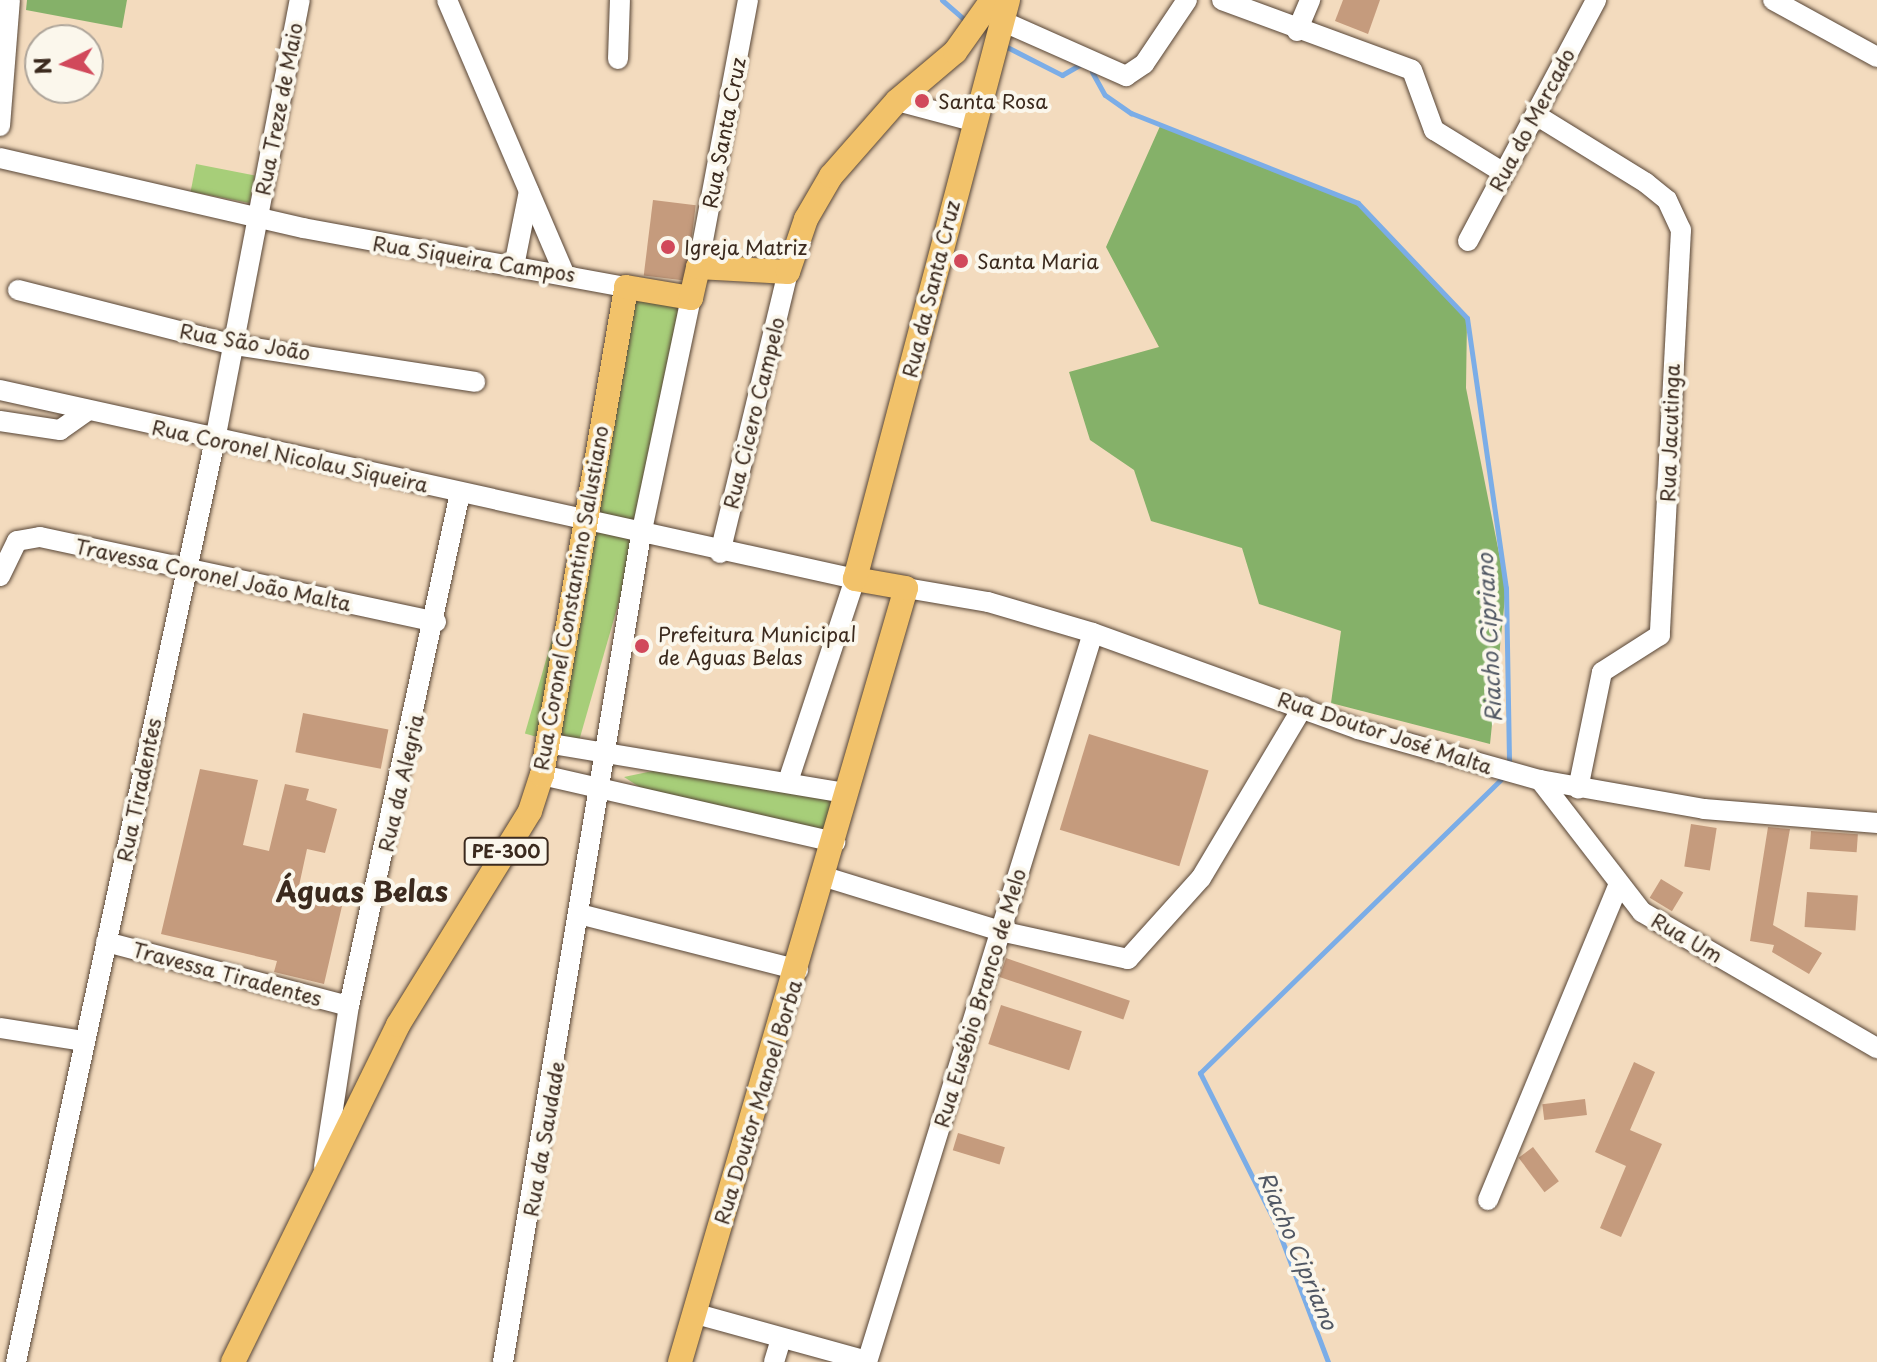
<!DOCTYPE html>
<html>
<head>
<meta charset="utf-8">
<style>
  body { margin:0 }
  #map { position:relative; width:1877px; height:1362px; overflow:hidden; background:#f3dbbe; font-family:"Playpen Sans",sans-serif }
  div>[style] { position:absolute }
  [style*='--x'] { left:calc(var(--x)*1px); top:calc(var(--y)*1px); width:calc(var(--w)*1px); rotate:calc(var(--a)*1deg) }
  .green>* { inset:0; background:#a7ce79; transform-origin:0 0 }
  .forest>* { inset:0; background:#85b169 }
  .stream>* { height:5px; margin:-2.5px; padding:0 2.5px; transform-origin:2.5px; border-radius:2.5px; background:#7bade7 }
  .building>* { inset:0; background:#c59b7d; transform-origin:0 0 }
  .roads { filter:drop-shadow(0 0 2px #574536) drop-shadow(0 0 2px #574536) }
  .minor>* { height:20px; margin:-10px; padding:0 10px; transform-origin:10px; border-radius:10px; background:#fff }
  .major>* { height:24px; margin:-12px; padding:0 12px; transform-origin:12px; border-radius:12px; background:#f2c26a }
  .dots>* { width:22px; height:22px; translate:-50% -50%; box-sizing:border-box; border:4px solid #fbf7ec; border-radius:50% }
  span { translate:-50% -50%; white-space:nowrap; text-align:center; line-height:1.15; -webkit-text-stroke:8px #fbf7ec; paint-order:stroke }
  .shield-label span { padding:2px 6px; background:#fbf7ec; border:2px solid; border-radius:6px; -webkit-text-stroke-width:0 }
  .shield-label { font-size:18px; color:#3b2a1e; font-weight:700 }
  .poi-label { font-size:20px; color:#3b2a1e }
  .left { translate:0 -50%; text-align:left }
  .street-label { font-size:20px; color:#3b2a1e }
  .water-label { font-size:22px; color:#515864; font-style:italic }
  .district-label { font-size:28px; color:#3b2a1e; font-weight:700 }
  .north { position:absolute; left:24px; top:24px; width:80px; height:80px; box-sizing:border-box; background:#fbf7ec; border:2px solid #aea59a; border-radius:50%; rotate:265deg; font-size:22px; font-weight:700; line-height:32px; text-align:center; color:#3b2a1e }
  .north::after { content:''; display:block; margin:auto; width:28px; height:36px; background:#d1495b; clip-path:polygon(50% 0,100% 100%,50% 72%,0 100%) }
</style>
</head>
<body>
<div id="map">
  <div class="green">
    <i style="left:196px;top:164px;width:60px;height:28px;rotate:11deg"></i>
    <i style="clip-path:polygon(629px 292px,685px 301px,637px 530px,589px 518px)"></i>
    <i style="left:585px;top:524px;width:54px;height:218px;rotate:16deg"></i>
    <i style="clip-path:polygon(662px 769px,840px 797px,829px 835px,655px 797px,624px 777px)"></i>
  </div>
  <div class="forest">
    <i style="clip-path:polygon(27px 0,127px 0,122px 28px,26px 10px)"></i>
    <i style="clip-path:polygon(1161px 124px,1358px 203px,1467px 318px,1466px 388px,1506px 588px,1490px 744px,1331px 703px,1341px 631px,1259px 604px,1242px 548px,1151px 521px,1134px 470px,1090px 440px,1069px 372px,1159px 347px,1106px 247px)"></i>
  </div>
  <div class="stream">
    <i style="--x:942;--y:0;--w:29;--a:41"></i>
    <i style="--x:1007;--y:47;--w:62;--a:27"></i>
    <i style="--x:1062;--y:75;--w:20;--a:-30"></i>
    <i style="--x:1092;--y:72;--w:26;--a:61"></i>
    <i style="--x:1105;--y:95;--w:32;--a:35"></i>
    <i style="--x:1131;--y:113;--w:244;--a:21.6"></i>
    <i style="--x:1358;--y:203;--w:158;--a:46.5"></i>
    <i style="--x:1467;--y:318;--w:273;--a:81.8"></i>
    <i style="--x:1506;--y:588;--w:179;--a:89"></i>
    <i style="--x:1328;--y:1362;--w:150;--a:-110.7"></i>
    <i style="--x:1275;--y:1222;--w:167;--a:-116.7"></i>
    <i style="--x:1200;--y:1073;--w:426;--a:-44.3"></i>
  </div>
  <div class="building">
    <i style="clip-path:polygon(1343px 0,1380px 0,1368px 34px,1335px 21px)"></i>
    <i style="left:653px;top:200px;width:43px;height:76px;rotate:7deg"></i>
    <i style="left:303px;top:713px;width:87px;height:40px;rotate:11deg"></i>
    <i style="left:1089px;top:734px;width:125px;height:100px;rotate:17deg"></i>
    <i style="clip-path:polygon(200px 769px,258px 780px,243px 845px,269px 851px,285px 784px,309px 789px,306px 800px,337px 809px,325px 853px,307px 849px,297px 895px,342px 906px,324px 984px,274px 972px,277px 961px,161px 934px)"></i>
    <i style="left:1691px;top:824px;width:26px;height:43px;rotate:9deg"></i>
    <i style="clip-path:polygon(1768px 827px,1790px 829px,1773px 925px,1822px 953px,1809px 974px,1772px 952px,1774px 945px,1750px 941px)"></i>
    <i style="left:1811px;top:831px;width:47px;height:18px;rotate:4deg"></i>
    <i style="left:1661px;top:879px;width:26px;height:22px;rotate:31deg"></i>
    <i style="left:1807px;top:892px;width:51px;height:35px;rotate:4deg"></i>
    <i style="left:1006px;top:958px;width:131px;height:20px;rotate:19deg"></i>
    <i style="left:1001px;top:1005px;width:85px;height:41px;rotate:18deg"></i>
    <i style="clip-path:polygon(1634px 1062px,1655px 1072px,1630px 1130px,1662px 1144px,1621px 1237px,1600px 1228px,1626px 1166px,1595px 1152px)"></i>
    <i style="left:1585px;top:1099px;width:16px;height:43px;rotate:83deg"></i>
    <i style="left:958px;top:1133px;width:49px;height:18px;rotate:17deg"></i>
    <i style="left:1533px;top:1147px;width:43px;height:18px;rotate:53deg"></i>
  </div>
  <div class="roads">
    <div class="minor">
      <i style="--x:447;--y:0;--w:297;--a:66.8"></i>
      <i style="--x:1222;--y:0;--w:202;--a:20.2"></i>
      <i style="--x:1412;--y:70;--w:64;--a:69.9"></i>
      <i style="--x:1434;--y:130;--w:82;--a:31.6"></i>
      <i style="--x:1773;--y:0;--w:119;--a:28.7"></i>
      <i style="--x:1002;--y:21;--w:136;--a:23.9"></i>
      <i style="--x:1126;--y:76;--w:22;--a:-34"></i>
      <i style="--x:1144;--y:64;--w:77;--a:-56.1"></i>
      <i style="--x:1297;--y:31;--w:34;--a:-67"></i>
      <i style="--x:618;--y:59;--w:59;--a:-88.1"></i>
      <i style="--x:897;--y:101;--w:78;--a:14.9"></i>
      <i style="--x:1536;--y:115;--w:129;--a:31.7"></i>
      <i style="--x:1646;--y:183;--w:27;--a:39"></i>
      <i style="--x:1667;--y:200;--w:33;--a:65"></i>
      <i style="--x:1681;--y:230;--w:406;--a:93"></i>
      <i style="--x:1660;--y:635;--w:69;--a:147.5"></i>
      <i style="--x:1602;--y:672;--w:119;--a:101.6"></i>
      <i style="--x:0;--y:126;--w:126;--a:-85.5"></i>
      <i style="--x:0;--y:158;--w:311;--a:13"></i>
      <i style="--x:303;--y:228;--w:328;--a:10.4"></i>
      <i style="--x:1468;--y:241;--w:273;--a:-62"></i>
      <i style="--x:514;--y:266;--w:76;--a:-78.7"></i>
      <i style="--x:698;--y:267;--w:272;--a:-79.4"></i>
      <i style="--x:18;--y:290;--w:223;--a:14.3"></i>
      <i style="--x:234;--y:345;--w:244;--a:8.7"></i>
      <i style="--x:0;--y:390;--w:876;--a:12.46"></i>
      <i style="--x:855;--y:579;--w:213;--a:108.3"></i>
      <i style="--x:0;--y:421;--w:61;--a:8.5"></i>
      <i style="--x:60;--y:430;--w:32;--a:-35"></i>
      <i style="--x:720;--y:553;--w:289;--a:-76.4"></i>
      <i style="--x:0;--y:576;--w:39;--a:-64"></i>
      <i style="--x:17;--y:541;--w:23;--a:-10"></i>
      <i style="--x:40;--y:537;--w:405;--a:12.1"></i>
      <i style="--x:906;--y:588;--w:83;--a:9.7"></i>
      <i style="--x:988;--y:602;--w:109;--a:16.4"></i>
      <i style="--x:1093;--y:633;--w:282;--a:19.9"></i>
      <i style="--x:1358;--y:729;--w:189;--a:15.7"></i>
      <i style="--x:1540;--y:780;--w:167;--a:10"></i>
      <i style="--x:1704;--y:809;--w:174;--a:4.6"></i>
      <i style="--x:546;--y:743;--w:304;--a:9.5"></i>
      <i style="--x:542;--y:775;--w:301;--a:12.9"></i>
      <i style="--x:1540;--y:780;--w:167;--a:52.3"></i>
      <i style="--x:1642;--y:912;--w:272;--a:30.1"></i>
      <i style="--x:825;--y:877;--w:183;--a:17.1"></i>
      <i style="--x:1000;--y:931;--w:131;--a:12.3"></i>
      <i style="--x:1128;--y:959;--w:109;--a:-48"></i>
      <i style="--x:1201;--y:878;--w:199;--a:-59.2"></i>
      <i style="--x:583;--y:915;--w:222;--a:14.3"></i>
      <i style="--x:106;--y:942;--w:251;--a:14.8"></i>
      <i style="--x:0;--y:1028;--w:85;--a:8.8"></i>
      <i style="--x:324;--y:1167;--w:163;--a:-81.2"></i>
      <i style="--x:349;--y:1006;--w:525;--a:-77.79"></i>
      <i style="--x:1488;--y:1200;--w:340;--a:-67.5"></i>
      <i style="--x:693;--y:1313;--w:180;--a:15.4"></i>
      <i style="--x:16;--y:1362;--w:943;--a:-77.82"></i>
      <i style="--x:215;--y:440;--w:448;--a:-79.1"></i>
      <i style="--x:503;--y:1362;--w:838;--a:-80.53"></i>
      <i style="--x:641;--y:535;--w:242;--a:-78.1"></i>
      <i style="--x:774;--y:1362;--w:24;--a:-73"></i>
      <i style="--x:867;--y:1362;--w:763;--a:-72.78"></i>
    </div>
    <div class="major">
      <i style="--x:233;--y:1362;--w:375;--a:-63.9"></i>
      <i style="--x:398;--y:1025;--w:251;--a:-58.3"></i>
      <i style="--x:530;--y:811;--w:38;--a:-72"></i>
      <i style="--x:542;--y:775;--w:495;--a:-80.2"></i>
      <i style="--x:626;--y:287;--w:66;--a:9.6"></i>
      <i style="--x:691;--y:298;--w:32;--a:-77"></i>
      <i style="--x:698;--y:267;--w:90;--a:3.2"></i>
      <i style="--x:788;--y:272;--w:56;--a:-71.2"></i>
      <i style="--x:806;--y:219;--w:50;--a:-59.8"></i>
      <i style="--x:831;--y:176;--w:100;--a:-48.7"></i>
      <i style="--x:897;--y:101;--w:76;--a:-40.2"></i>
      <i style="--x:955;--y:52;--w:64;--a:-54.6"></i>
      <i style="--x:680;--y:1362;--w:806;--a:-73.72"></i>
      <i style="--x:906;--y:588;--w:52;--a:-170"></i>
      <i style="--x:855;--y:579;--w:599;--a:-75.2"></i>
    </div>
  </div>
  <div class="dots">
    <i style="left:922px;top:101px;background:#d1495b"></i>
    <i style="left:668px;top:247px;background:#d1495b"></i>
    <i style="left:961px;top:261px;background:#d1495b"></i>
    <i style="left:642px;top:646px;background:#d1495b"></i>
  </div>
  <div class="shield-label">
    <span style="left:506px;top:851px">PE-300</span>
  </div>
  <div class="poi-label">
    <span class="left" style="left:938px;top:101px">Santa Rosa</span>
    <span class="left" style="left:684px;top:247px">Igreja Matriz</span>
    <span class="left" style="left:977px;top:261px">Santa Maria</span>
    <span class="left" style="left:658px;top:646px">Prefeitura Municipal<br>de Aguas Belas</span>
  </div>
  <div class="street-label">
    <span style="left:279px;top:109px;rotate:-79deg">Rua Treze de Maio</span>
    <span style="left:1532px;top:120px;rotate:-62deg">Rua do Mercado</span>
    <span style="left:724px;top:133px;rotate:-79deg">Rua Santa Cruz</span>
    <span style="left:474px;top:259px;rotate:9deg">Rua Siqueira Campos</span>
    <span style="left:931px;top:289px;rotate:-76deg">Rua da Santa Cruz</span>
    <span style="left:245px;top:342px;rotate:10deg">Rua São João</span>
    <span style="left:754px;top:413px;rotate:-76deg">Rua Cicero Campelo</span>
    <span style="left:1670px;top:433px;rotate:-88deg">Rua Jacutinga</span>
    <span style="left:290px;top:456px;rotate:12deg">Rua Coronel Nicolau Siqueira</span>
    <span style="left:213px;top:575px;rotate:12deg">Travessa Coronel João Malta</span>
    <span style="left:571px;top:598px;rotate:-80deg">Rua Coronel Constantino Salustiano</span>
    <span style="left:1385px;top:733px;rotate:18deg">Rua Doutor José Malta</span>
    <span style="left:401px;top:783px;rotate:-77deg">Rua da Alegria</span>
    <span style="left:139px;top:790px;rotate:-78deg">Rua Tiradentes</span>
    <span style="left:1687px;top:938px;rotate:30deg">Rua Um</span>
    <span style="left:227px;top:974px;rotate:15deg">Travessa Tiradentes</span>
    <span style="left:980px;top:998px;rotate:-73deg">Rua Eusébio Branco de Melo</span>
    <span style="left:758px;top:1102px;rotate:-73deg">Rua Doutor Manoel Borba</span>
    <span style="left:544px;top:1139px;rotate:-80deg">Rua da Saudade</span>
  </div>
  <div class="water-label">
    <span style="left:1488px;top:638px;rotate:-93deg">Riacho Cipriano</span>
    <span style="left:1299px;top:1250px;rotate:67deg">Riacho Cipriano</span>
  </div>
  <div class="district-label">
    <span style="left:362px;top:891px">Águas Belas</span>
  </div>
  <div class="north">N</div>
</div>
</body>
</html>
